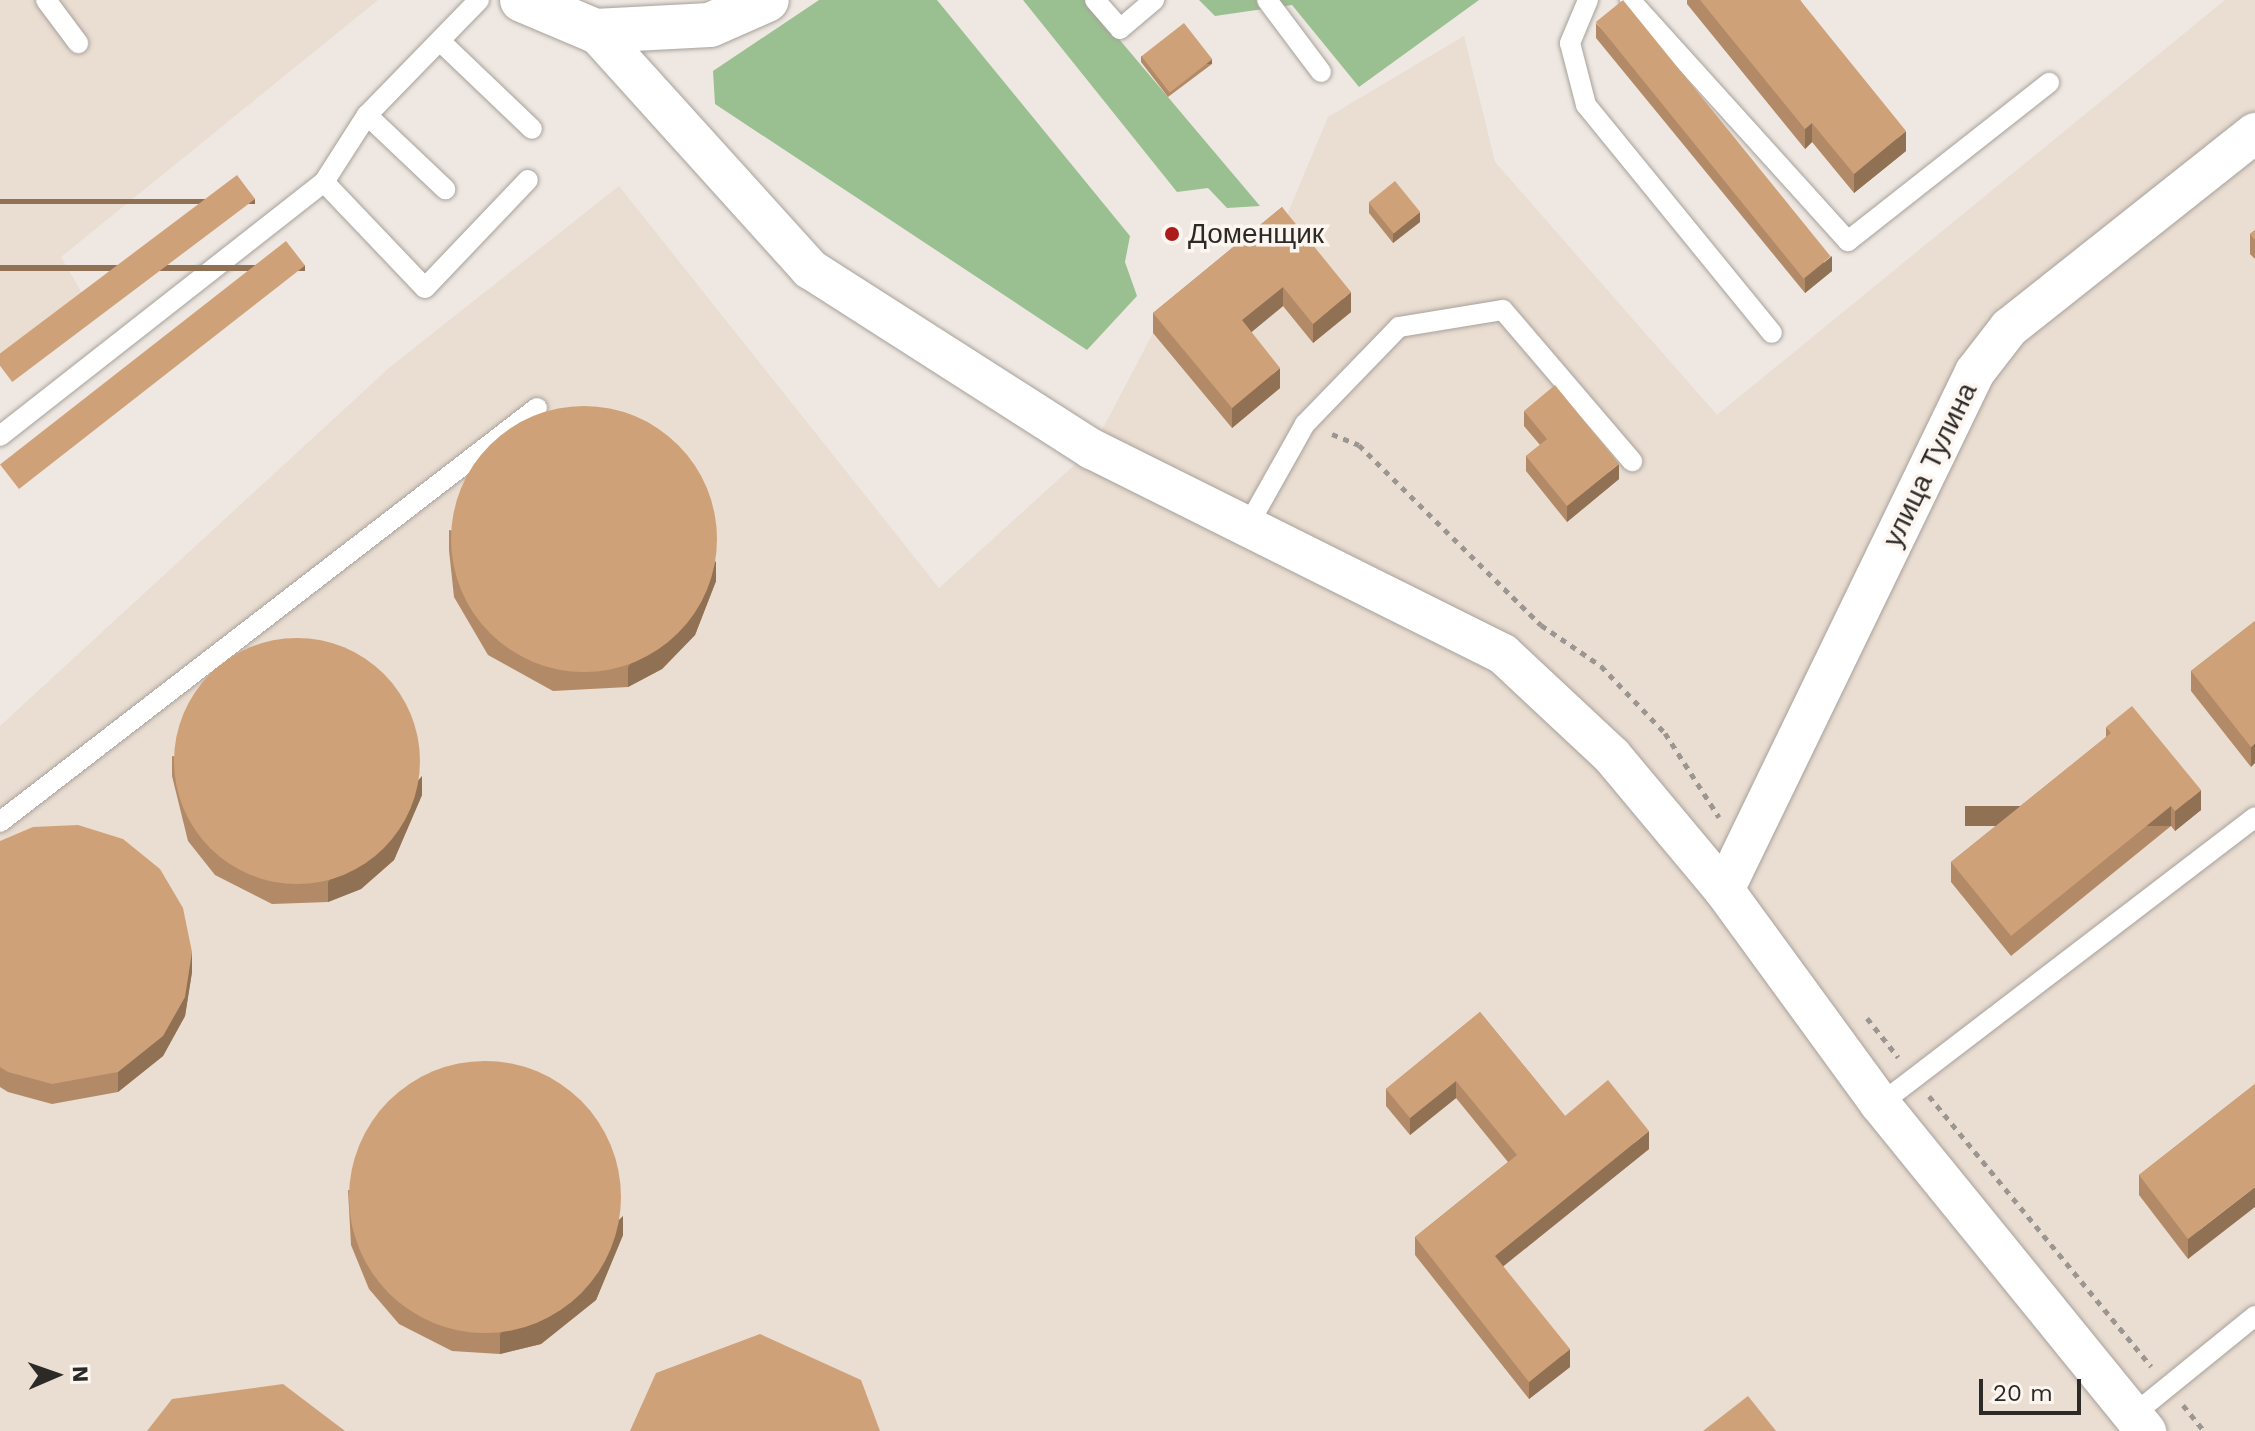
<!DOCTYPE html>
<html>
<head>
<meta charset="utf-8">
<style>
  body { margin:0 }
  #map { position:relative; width:2255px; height:1431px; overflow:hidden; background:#efe8e2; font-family:"Work Sans",sans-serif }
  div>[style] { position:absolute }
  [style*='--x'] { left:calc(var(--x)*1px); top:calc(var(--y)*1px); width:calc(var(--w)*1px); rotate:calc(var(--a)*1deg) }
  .built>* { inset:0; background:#eaddd1 }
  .forest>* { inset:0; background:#9ac091 }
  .path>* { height:5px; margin-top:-2.5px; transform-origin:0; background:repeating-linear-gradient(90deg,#9b9691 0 6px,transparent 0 12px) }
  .roads { filter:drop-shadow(0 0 2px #a7a19b) drop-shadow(0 0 2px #a7a19b) }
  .service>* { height:20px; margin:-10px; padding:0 10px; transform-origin:10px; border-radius:10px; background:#fff }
  .minor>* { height:40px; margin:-20px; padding:0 20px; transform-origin:20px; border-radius:20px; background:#fff }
  .secondary>* { height:44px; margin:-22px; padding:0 22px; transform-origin:22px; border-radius:22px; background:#fff }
  .wall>* { inset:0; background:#b28a67 }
  .shaded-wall>* { inset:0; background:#917154; transform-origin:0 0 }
  .building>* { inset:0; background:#cfa178; transform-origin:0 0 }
  .round { border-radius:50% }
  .dots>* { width:22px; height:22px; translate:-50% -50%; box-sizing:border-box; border:4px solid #fdf5ef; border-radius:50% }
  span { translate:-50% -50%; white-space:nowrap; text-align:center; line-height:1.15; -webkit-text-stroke:7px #fdf5ef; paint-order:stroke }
  .poi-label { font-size:28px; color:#2c2a27 }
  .left { translate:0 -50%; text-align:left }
  .street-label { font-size:28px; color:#2c2a27 }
  .north { position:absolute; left:16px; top:1335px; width:80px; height:80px; -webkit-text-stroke:6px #fdf5ef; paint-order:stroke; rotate:88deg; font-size:22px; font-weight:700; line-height:32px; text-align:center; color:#2c2a27 }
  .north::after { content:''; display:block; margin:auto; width:28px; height:36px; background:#2c2a27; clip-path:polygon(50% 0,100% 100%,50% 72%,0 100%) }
  .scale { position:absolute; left:1979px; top:1379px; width:102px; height:36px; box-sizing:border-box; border:4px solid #2c2a27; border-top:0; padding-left:10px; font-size:24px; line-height:28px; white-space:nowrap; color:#2c2a27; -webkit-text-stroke:6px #fdf5ef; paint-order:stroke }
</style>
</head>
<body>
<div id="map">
  <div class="built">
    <i style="clip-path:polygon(0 0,378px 0,61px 257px,86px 300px,0 364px)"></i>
    <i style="clip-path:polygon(2225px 0,2255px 0,2255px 1431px,0 1431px,0 726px,390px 367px,619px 186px,939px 588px,1092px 449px,1153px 333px,1282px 227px,1328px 117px,1464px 36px,1495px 162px,1717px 415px)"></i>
  </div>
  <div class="forest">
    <i style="clip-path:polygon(819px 0,937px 0,1130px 236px,1125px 262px,1137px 296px,1087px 350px,715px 104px,713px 71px)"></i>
    <i style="clip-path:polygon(1023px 0,1086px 0,1260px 206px,1227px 208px,1208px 188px,1177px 192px)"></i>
    <i style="clip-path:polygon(1199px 0,1479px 0,1359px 87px,1292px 5px,1215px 16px)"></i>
  </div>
  <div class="path">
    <i style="--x:1332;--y:434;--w:29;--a:22"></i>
    <i style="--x:1359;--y:445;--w:256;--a:44.7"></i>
    <i style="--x:1541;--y:625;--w:73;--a:34.3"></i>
    <i style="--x:1601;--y:666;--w:93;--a:46.3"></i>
    <i style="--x:1665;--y:733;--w:100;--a:57.3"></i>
    <i style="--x:1867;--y:1018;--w:50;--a:51.5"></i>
    <i style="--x:1929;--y:1096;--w:350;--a:50.6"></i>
    <i style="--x:2183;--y:1405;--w:33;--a:51"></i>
  </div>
  <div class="roads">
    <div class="service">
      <i style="--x:46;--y:0;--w:54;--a:53.3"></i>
      <i style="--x:479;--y:0;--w:161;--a:134.2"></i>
      <i style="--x:367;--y:115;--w:80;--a:122.7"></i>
      <i style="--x:324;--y:182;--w:146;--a:46.4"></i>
      <i style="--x:425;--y:288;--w:149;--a:-46.4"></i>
      <i style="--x:1095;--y:0;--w:38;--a:49"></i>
      <i style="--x:1120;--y:29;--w:45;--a:-40.5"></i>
      <i style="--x:1267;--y:0;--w:90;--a:53.1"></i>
      <i style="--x:1588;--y:0;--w:47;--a:112.7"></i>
      <i style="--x:1570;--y:43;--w:64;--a:75.5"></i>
      <i style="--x:1586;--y:105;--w:294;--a:50.8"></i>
      <i style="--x:1630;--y:0;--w:325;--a:47.9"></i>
      <i style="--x:1848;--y:241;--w:256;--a:-38.2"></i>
      <i style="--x:440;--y:41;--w:127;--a:43.7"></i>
      <i style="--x:367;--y:115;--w:108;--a:43.5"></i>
      <i style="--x:0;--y:436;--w:412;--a:-38.1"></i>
      <i style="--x:1250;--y:522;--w:112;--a:-60.7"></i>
      <i style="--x:1305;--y:424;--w:135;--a:-45.9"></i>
      <i style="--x:1399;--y:327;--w:105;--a:-9.3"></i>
      <i style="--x:1503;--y:310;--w:199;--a:49.5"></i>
      <i style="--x:0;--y:822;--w:678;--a:-37.63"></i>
      <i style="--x:1880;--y:1104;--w:472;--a:-37.4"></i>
      <i style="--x:2133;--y:1415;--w:157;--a:-39.1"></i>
    </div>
    <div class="minor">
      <i style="--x:595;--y:31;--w:321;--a:47.9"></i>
      <i style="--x:810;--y:269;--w:335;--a:32.6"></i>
      <i style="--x:1092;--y:449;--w:459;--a:26.5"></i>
      <i style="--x:1503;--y:654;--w:149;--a:43.1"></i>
      <i style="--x:1612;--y:756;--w:175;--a:50.1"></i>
      <i style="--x:1724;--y:890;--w:265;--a:53.9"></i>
      <i style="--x:1880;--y:1104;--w:422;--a:50.9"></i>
      <i style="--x:1724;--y:890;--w:576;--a:-64.15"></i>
      <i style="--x:1975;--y:372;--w:56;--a:-52.3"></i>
      <i style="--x:2009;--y:328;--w:314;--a:-38.4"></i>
    </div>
    <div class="secondary">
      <i style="--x:522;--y:0;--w:79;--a:23"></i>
      <i style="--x:595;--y:31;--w:115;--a:-3"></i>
      <i style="--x:710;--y:25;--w:62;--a:-23.7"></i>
    </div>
  </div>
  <div class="wall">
    <i style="clip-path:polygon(1687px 0,1800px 0,1906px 151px,1854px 193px,1812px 142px,1805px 149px,1687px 4px)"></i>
    <i style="clip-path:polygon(1596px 23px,1832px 271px,1805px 293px,1596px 38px)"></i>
    <i style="clip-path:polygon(1141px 56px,1212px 64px,1168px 97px,1141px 62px)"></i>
    <i style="clip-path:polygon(1369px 203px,1420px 222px,1393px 243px,1369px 213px)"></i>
    <i style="clip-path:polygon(1282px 207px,1351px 312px,1313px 343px,1283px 306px,1251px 332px,1280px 388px,1232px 428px,1153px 333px,1153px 313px)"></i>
    <i style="clip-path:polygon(2255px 230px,2255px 259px,2250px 254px,2250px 234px)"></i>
    <i style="clip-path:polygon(1524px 411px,1619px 479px,1567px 522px,1526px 471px,1526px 456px,1540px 445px,1524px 426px)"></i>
    <i style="clip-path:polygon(449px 530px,716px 581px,695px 635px,662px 669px,628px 687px,553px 691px,488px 655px,454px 597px,449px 550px)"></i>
    <i style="clip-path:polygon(2255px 621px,2251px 767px,2191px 691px,2191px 671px)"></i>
    <i style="clip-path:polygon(2106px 727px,2201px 810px,2175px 831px,2171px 826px,2011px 956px,1951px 882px,1951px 862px,2106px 737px)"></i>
    <i style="clip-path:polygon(172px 756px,422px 795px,394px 860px,361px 889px,328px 902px,272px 904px,215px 875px,188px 841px,172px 776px)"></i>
    <i style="clip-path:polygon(0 841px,192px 972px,185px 1016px,163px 1056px,118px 1092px,52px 1104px,8px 1092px,0 1087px)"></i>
    <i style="clip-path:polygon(1480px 1012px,1565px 1116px,1649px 1149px,1503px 1266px,1570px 1367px,1529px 1399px,1415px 1255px,1415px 1237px,1508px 1162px,1456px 1098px,1410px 1135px,1386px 1106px,1386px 1089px)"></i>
    <i style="clip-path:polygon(2255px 1084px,2188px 1259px,2139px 1195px,2139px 1175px)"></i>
    <i style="clip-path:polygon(348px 1190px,623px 1235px,596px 1300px,541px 1344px,500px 1354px,452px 1351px,399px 1324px,369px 1289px,351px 1245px)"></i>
  </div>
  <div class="shaded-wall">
    <i style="left:1212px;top:59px;width:5px;height:55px;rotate:90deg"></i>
    <i style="clip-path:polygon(1812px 123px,1812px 142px,1805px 149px,1805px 129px)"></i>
    <i style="clip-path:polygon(1906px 131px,1906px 151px,1854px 193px,1854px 174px)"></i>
    <i style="left:255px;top:199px;width:5px;height:327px;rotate:90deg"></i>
    <i style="clip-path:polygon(1420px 212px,1420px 222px,1393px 243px,1393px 233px)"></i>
    <i style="clip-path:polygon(1832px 256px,1832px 271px,1805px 293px,1805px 278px)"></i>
    <i style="left:305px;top:265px;width:6px;height:387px;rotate:90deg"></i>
    <i style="clip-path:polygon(1283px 287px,1283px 306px,1242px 340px,1242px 320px)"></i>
    <i style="clip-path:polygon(1351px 292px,1351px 312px,1313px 343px,1313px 324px)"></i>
    <i style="clip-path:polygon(1280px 368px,1280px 388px,1232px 428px,1232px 408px)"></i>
    <i style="clip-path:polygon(1619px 464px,1619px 479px,1567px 522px,1567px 506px)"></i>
    <i style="clip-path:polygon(716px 561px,716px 581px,695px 635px,662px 669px,628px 687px,628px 667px)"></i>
    <i style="clip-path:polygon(2255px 743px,2255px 763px,2251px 767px,2251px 747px)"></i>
    <i style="clip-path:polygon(422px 776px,422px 795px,394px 860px,361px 889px,328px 902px,328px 882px)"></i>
    <i style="clip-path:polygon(2201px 790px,2201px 810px,2175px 831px,2175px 811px)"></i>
    <i style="left:2171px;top:806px;width:20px;height:206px;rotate:90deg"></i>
    <i style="clip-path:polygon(192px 952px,192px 972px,185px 1016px,163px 1056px,118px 1092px,118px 1072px)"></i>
    <i style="clip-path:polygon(1456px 1081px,1456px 1098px,1410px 1135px,1410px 1118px)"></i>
    <i style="clip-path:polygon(1649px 1131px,1649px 1149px,1495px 1273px,1495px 1256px)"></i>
    <i style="clip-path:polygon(2255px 1187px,2255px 1207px,2188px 1259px,2188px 1239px)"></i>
    <i style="clip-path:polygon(623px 1216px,623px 1235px,596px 1300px,541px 1344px,500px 1354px,500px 1334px)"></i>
    <i style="clip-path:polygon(1570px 1349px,1570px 1367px,1529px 1399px,1529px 1382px)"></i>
  </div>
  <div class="building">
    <i style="left:1623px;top:0;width:330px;height:35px;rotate:51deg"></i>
    <i style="clip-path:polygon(1700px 0,1800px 0,1906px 131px,1854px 174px,1812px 123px,1805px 129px)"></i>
    <i style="left:1184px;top:23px;width:46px;height:54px;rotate:52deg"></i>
    <i style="left:237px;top:175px;width:30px;height:304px;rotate:53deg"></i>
    <i style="left:1395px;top:181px;width:40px;height:34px;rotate:51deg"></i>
    <i style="clip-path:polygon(1282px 207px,1351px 292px,1313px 324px,1283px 287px,1242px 320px,1280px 368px,1232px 408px,1153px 313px)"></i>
    <i style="clip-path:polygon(2255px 230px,2255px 240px,2250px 234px)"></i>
    <i style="left:286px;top:241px;width:31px;height:363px;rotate:52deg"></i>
    <i style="clip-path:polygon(1555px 385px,1619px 464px,1567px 506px,1526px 456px,1547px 439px,1524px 411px)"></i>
    <i class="round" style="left:451px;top:406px;width:266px;height:266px"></i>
    <i style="clip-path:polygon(2255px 621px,2255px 743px,2251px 747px,2191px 671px)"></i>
    <i class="round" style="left:174px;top:638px;width:246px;height:246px"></i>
    <i style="clip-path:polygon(2132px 706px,2201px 790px,2175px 811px,2171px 806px,2011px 936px,1951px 862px,2111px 733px,2106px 727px)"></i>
    <i style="clip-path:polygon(78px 825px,123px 839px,160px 869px,183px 908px,192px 952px,185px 997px,163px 1036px,118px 1072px,52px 1084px,8px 1072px,0 1067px,0 841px,33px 827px)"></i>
    <i style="clip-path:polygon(1480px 1012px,1565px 1116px,1608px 1080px,1649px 1131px,1495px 1256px,1570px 1349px,1529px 1382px,1415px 1237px,1517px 1155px,1456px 1081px,1410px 1118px,1386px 1089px)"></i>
    <i class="round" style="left:349px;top:1061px;width:272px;height:272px"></i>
    <i style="clip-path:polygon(2255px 1084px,2255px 1187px,2188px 1239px,2139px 1175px)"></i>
    <i style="clip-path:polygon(760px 1334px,861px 1380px,880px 1431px,630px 1431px,656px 1373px)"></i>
    <i style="clip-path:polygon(283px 1384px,345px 1431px,147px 1431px,172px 1399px)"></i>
    <i style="clip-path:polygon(1748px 1396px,1776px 1431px,1703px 1431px)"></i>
  </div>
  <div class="dots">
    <i style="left:1172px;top:234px;background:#ac1a1b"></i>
  </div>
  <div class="poi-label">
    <span class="left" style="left:1188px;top:234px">Доменщик</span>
  </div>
  <div class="street-label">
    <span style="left:1930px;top:465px;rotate:-64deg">улица Тулина</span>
  </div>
  <div class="north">N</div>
  <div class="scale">20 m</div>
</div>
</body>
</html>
